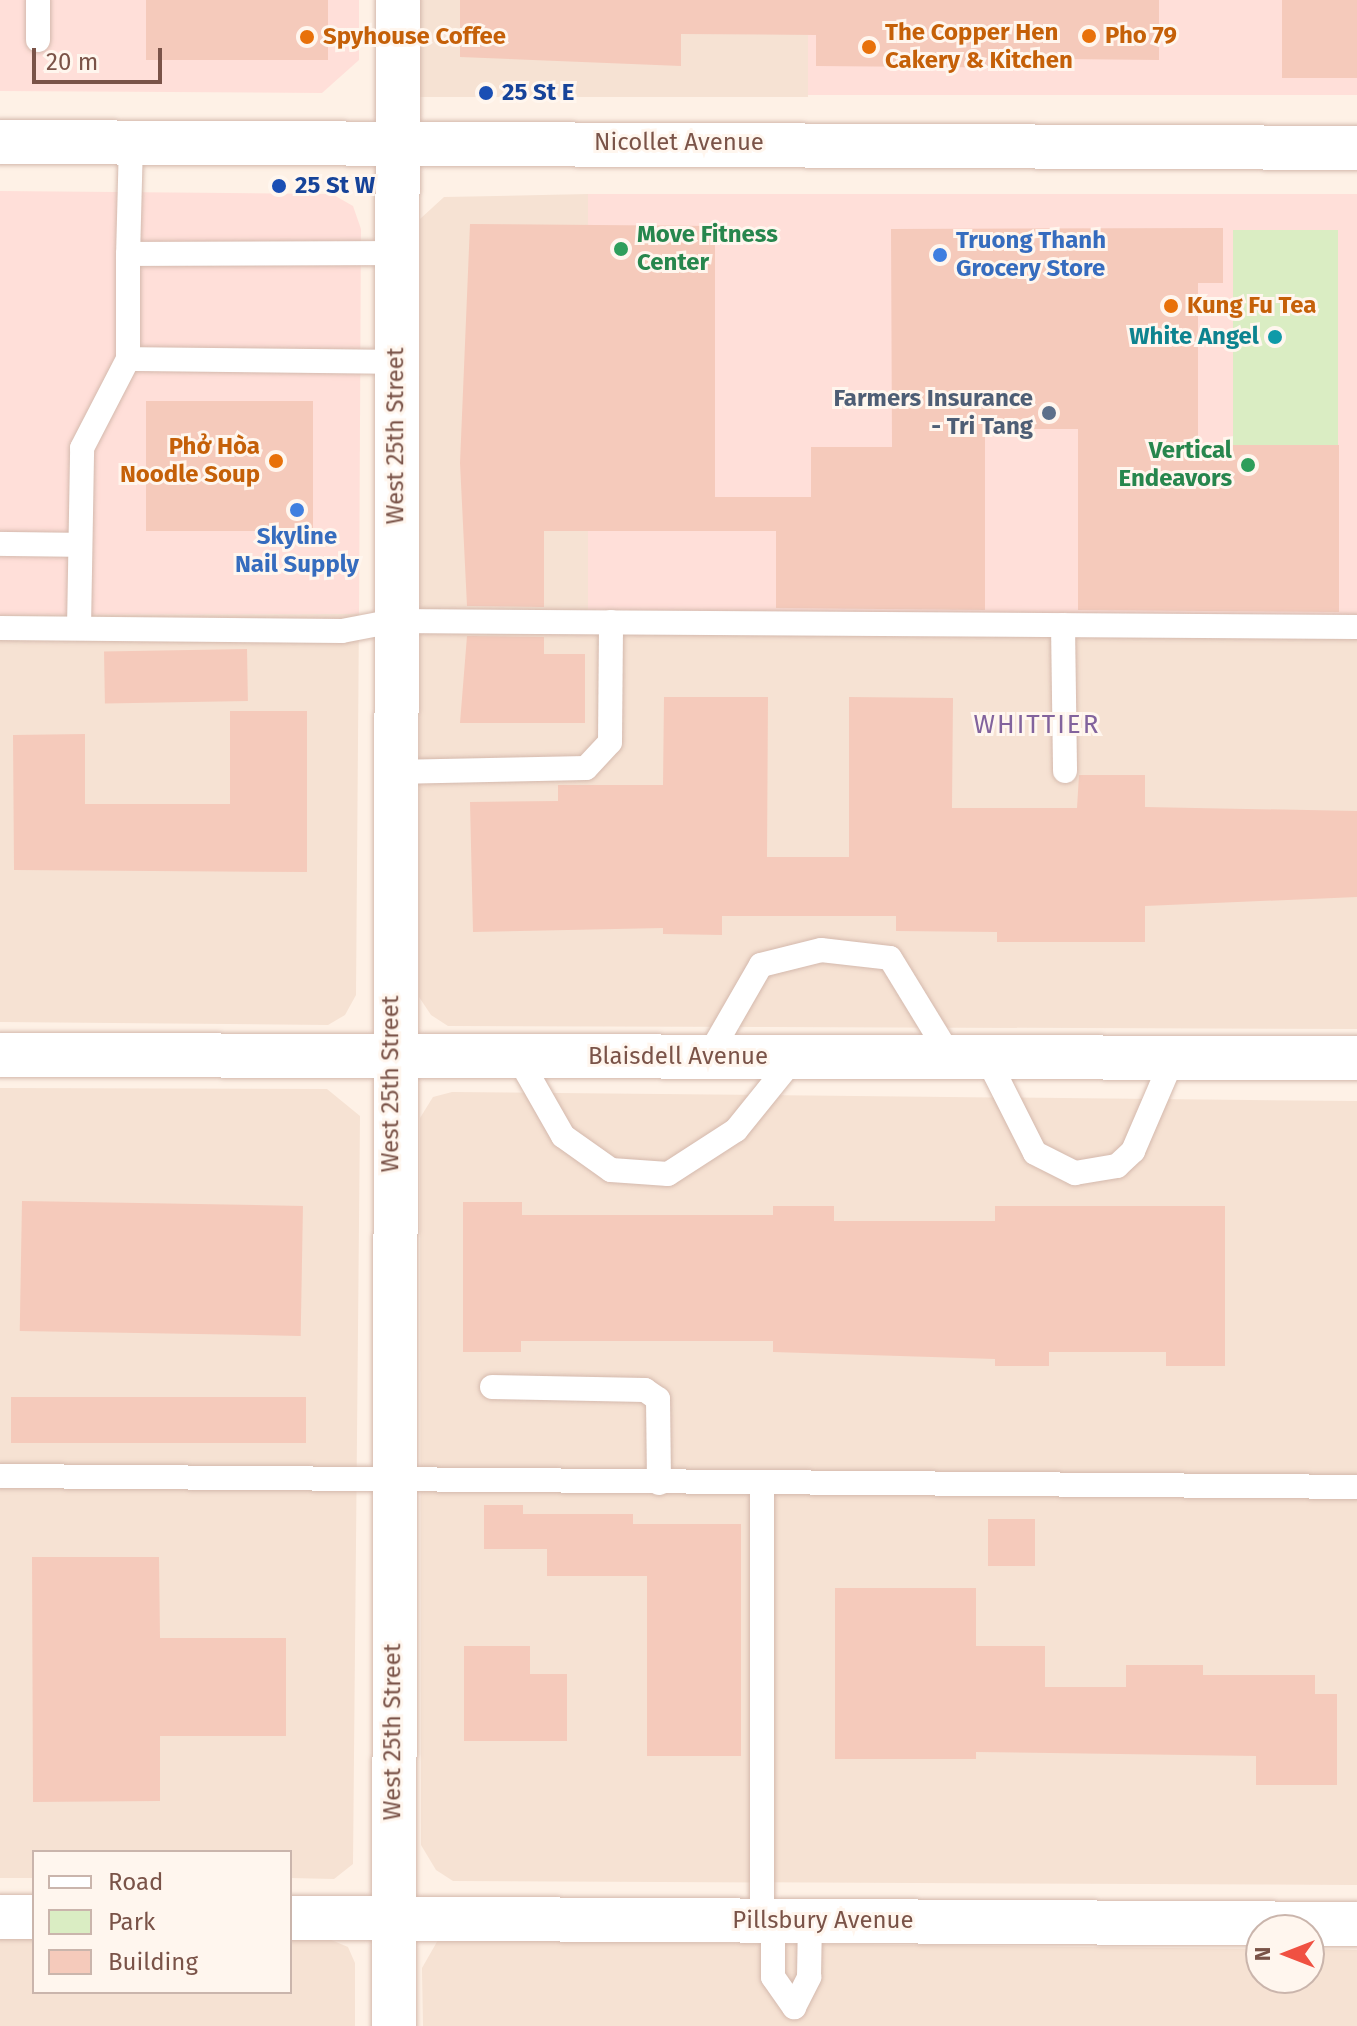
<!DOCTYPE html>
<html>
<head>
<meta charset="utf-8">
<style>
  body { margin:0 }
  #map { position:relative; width:1357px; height:2026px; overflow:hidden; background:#fef1e6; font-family:"Fira Sans",sans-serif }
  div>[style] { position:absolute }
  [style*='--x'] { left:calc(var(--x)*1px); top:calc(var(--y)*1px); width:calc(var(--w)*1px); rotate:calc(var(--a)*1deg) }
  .residential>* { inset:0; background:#f6e2d3; transform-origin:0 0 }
  .commercial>* { inset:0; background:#ffdfd9; transform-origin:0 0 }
  .green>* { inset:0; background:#daedc3; transform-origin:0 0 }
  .building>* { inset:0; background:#f5cabb; transform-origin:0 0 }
  .roads { filter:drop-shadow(0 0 2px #d4b9ad) drop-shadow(0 0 2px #d4b9ad) }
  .lane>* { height:24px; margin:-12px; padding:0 12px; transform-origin:12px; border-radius:12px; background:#fff }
  .street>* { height:44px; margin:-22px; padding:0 22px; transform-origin:22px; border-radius:22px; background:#fff }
  .secondary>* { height:44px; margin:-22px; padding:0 22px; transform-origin:22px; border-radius:22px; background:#fff }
  .dots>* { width:22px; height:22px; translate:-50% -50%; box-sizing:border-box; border:4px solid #fff6ee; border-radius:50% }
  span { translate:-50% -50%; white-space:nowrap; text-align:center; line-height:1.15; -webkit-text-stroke:6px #fff6ee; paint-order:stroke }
  .food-label { font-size:24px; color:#c56008; font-weight:700 }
  .left { translate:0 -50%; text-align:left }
  .right { translate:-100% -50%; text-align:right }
  .transit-label { font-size:24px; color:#164399; font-weight:700 }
  .street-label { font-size:24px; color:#7a5348 }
  .leisure-label { font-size:24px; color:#27864d; font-weight:700 }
  .shop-label { font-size:24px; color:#366cbe; font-weight:700 }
  .culture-label { font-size:24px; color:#0d838f; font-weight:700 }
  .service-label { font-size:24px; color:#4e5e75; font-weight:700 }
  .neighbourhood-label { font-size:26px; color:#82639d; letter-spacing:2px }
  .legend { position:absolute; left:32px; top:1850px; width:260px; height:144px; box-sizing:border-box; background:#fff6ee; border:2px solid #cab5ac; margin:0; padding:10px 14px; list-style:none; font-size:24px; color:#7a5348 }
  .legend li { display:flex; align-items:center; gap:16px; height:40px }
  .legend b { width:40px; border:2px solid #cab5ac }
  .north { position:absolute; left:1245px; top:1914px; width:80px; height:80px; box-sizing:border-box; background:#fff6ee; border:2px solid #cab5ac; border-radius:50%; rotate:270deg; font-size:22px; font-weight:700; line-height:32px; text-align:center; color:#7a5348 }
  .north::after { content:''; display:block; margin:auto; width:28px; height:36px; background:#f05142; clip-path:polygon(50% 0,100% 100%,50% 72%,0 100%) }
  .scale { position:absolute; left:32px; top:48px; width:130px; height:36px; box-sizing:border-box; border:4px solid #7a5348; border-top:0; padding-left:10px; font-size:24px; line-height:28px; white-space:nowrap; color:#7a5348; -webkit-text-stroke:6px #fff6ee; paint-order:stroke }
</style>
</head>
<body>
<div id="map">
  <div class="residential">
    <i style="left:413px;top:0;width:395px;height:97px"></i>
    <i style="clip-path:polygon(588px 194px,588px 616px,1357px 619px,1357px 1029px,448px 1026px,431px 1015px,419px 997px,420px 219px,444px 197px)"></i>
    <i style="clip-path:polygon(359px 614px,356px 995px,345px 1015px,328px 1025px,0 1022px,0 615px)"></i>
    <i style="clip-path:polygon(0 1088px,327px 1089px,360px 1116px,353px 1864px,334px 1879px,290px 1878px,290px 1852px,34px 1852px,34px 1878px,0 1878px)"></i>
    <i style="clip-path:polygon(452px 1092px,1357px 1101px,1357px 1885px,453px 1881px,436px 1870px,421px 1845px,420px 1118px,433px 1097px)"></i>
    <i style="clip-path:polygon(0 1939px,34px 1939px,34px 1992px,290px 1992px,290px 1939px,329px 1939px,348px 1947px,355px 1963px,355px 2026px,0 2026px)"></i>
    <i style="clip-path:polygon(438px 1940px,1261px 1949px,1261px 1978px,1309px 1978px,1309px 1949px,1357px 1950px,1357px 2026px,423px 2026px,422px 1968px)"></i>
  </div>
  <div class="commercial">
    <i style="clip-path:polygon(0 0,359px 0,359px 60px,322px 93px,0 91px)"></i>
    <i style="left:808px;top:0;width:549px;height:95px"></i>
    <i style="clip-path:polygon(0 191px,332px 194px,353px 206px,361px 229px,359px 614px,0 615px)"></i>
    <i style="left:588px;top:194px;width:769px;height:422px"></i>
  </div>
  <div class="green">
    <i style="left:1233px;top:230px;width:105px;height:215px"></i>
  </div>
  <div class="building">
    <i style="left:146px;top:0;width:182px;height:60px"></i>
    <i style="clip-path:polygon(460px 0,1159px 0,1159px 60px,1061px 59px,1061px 68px,816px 66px,816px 35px,681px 34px,681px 66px,460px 57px)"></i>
    <i style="left:1282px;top:0;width:75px;height:78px"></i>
    <i style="clip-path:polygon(470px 224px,715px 226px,715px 497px,811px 497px,811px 447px,892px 447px,891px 229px,1223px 228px,1223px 283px,1198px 283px,1198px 445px,1339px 445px,1339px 612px,1078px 610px,1078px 429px,985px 429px,985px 610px,776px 608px,776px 531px,544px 531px,544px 607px,467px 606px,460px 463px)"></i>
    <i style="left:313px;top:401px;width:130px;height:167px;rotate:90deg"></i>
    <i style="clip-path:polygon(467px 636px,544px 637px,544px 654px,585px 654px,585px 723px,460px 723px)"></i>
    <i style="left:247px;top:649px;width:52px;height:143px;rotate:89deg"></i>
    <i style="clip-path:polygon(664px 697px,768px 697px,767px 857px,849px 857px,849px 697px,953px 698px,952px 808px,1077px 808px,1079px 775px,1145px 775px,1145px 807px,1357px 811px,1357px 897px,1145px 906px,1145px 942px,997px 942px,997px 932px,896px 931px,896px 916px,722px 916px,722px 935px,663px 934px,663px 928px,473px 932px,470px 802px,558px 801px,558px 785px,663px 785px)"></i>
    <i style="clip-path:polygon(230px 711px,307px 711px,307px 872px,14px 870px,13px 735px,85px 734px,85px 804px,230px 804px)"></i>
    <i style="left:22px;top:1201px;width:281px;height:130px;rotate:1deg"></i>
    <i style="clip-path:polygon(463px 1202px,522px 1202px,522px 1215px,773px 1215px,773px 1206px,834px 1206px,834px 1221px,995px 1221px,995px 1206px,1225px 1206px,1225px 1366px,1166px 1366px,1166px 1352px,1049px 1352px,1049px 1366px,995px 1366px,995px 1359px,773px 1352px,773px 1341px,521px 1341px,521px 1352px,463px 1352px)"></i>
    <i style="left:11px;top:1397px;width:295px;height:46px"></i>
    <i style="clip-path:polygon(484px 1505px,523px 1505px,523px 1514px,633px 1514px,633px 1524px,741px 1524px,741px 1756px,647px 1756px,647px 1576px,547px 1576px,547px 1549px,484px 1549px)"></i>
    <i style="left:988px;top:1519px;width:47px;height:47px"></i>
    <i style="clip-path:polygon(32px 1557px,159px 1557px,160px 1638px,286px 1638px,286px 1736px,160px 1736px,160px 1801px,33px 1802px)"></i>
    <i style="clip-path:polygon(835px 1588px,976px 1588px,976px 1646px,1045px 1646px,1045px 1687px,1126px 1687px,1126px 1665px,1203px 1665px,1203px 1675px,1315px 1675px,1315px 1694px,1337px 1694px,1337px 1785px,1256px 1785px,1256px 1756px,976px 1752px,976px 1759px,835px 1759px)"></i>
    <i style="clip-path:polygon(464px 1646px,530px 1646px,530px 1674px,567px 1674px,567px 1741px,464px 1741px)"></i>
  </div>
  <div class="roads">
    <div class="lane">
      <i style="--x:38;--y:0;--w:40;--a:90"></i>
      <i style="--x:131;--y:142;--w:112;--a:91.5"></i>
      <i style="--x:128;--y:254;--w:269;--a:-0.2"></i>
      <i style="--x:128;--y:359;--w:268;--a:0.6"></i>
      <i style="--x:0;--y:544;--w:80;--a:0.7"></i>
      <i style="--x:1063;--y:625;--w:146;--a:89.2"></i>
      <i style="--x:0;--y:628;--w:342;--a:0.5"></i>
      <i style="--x:342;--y:631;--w:53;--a:-10.9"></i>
      <i style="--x:394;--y:621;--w:963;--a:0.36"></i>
      <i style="--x:79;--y:628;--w:180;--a:-89"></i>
      <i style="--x:82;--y:448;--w:100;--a:-62.7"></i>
      <i style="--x:128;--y:359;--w:105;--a:-90"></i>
      <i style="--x:393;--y:772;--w:193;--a:-1.2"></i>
      <i style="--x:586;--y:768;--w:35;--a:-47"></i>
      <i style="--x:610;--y:742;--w:120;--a:-89.5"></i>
      <i style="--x:518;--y:1057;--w:91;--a:60.3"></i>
      <i style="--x:563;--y:1136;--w:59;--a:35.3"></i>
      <i style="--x:611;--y:1170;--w:57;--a:4"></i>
      <i style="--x:668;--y:1174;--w:81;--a:-32.9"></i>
      <i style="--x:736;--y:1130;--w:94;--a:-51.1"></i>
      <i style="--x:708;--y:1057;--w:106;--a:-60.1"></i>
      <i style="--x:761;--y:965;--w:62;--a:-14"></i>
      <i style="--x:821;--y:950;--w:69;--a:6.6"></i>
      <i style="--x:890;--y:958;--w:117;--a:58.6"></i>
      <i style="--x:987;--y:1058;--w:106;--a:63.2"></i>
      <i style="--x:1035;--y:1153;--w:45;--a:26.6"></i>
      <i style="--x:1075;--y:1173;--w:43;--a:-9.5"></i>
      <i style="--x:1117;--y:1166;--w:22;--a:-43"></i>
      <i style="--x:1133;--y:1151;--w:101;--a:-66.7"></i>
      <i style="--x:492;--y:1387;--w:153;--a:1.1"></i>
      <i style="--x:645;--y:1390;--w:16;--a:35"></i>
      <i style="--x:658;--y:1399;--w:84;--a:89.3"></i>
      <i style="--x:0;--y:1476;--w:1357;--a:0.46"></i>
      <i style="--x:762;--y:1483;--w:437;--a:90"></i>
      <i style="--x:773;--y:1920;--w:57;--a:90"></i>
      <i style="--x:773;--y:1977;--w:37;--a:55"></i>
      <i style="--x:794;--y:2007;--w:34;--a:-63"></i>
      <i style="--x:809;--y:1977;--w:56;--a:-89"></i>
    </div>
    <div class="street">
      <i style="--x:0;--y:1917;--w:34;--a:0"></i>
      <i style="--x:290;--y:1918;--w:1067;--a:0.32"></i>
      <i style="--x:394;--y:2026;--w:2026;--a:-89.89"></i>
    </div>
    <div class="secondary">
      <i style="--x:0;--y:142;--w:1357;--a:0.25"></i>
      <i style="--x:0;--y:1055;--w:1357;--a:0.13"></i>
    </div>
  </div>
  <div class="dots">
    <i style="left:1089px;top:36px;background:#e8710a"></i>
    <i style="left:307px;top:37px;background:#e8710a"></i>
    <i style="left:869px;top:47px;background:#e8710a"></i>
    <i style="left:486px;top:93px;background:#1a4fb4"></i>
    <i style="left:279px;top:186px;background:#1a4fb4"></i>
    <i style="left:621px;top:249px;background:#2e9e5b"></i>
    <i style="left:940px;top:255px;background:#3f7fe0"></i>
    <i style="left:1171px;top:306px;background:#e8710a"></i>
    <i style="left:1275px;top:337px;background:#0f9aa8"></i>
    <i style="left:1049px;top:413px;background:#5c6f8a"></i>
    <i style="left:276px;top:461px;background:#e8710a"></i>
    <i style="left:1248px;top:465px;background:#2e9e5b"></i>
    <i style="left:297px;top:510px;background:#3f7fe0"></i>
  </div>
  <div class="food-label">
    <span class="left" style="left:885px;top:47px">The Copper Hen<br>Cakery &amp; Kitchen</span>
    <span class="left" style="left:1105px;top:36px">Pho 79</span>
    <span class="left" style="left:323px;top:37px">Spyhouse Coffee</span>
    <span class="left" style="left:1187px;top:306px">Kung Fu Tea</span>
    <span class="right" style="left:260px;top:461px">Phở Hòa<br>Noodle Soup</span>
  </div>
  <div class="transit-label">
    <span class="left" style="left:502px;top:93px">25 St E</span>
    <span class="left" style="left:295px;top:186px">25 St W</span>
  </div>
  <div class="street-label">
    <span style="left:679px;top:143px">Nicollet Avenue</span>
    <span style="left:396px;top:436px;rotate:-90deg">West 25th Street</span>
    <span style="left:678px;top:1057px">Blaisdell Avenue</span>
    <span style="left:391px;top:1084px;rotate:-90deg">West 25th Street</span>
    <span style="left:393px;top:1732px;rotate:-90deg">West 25th Street</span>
    <span style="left:823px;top:1921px">Pillsbury Avenue</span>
  </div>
  <div class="leisure-label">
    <span class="left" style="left:637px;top:249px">Move Fitness<br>Center</span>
    <span class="right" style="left:1232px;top:465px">Vertical<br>Endeavors</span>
  </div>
  <div class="shop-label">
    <span class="left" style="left:956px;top:255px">Truong Thanh<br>Grocery Store</span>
    <span style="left:297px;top:551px">Skyline<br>Nail Supply</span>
  </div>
  <div class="culture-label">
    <span class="right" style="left:1259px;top:337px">White Angel</span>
  </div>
  <div class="service-label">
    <span class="right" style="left:1033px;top:413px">Farmers Insurance<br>- Tri Tang</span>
  </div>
  <div class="neighbourhood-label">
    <span style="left:1037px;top:725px">WHITTIER</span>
  </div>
  <ul class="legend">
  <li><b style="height:10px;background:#fff"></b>Road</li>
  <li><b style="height:22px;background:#daedc3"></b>Park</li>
  <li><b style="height:22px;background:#f5cabb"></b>Building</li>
  </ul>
  <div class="north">N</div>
  <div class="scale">20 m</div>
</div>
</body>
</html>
